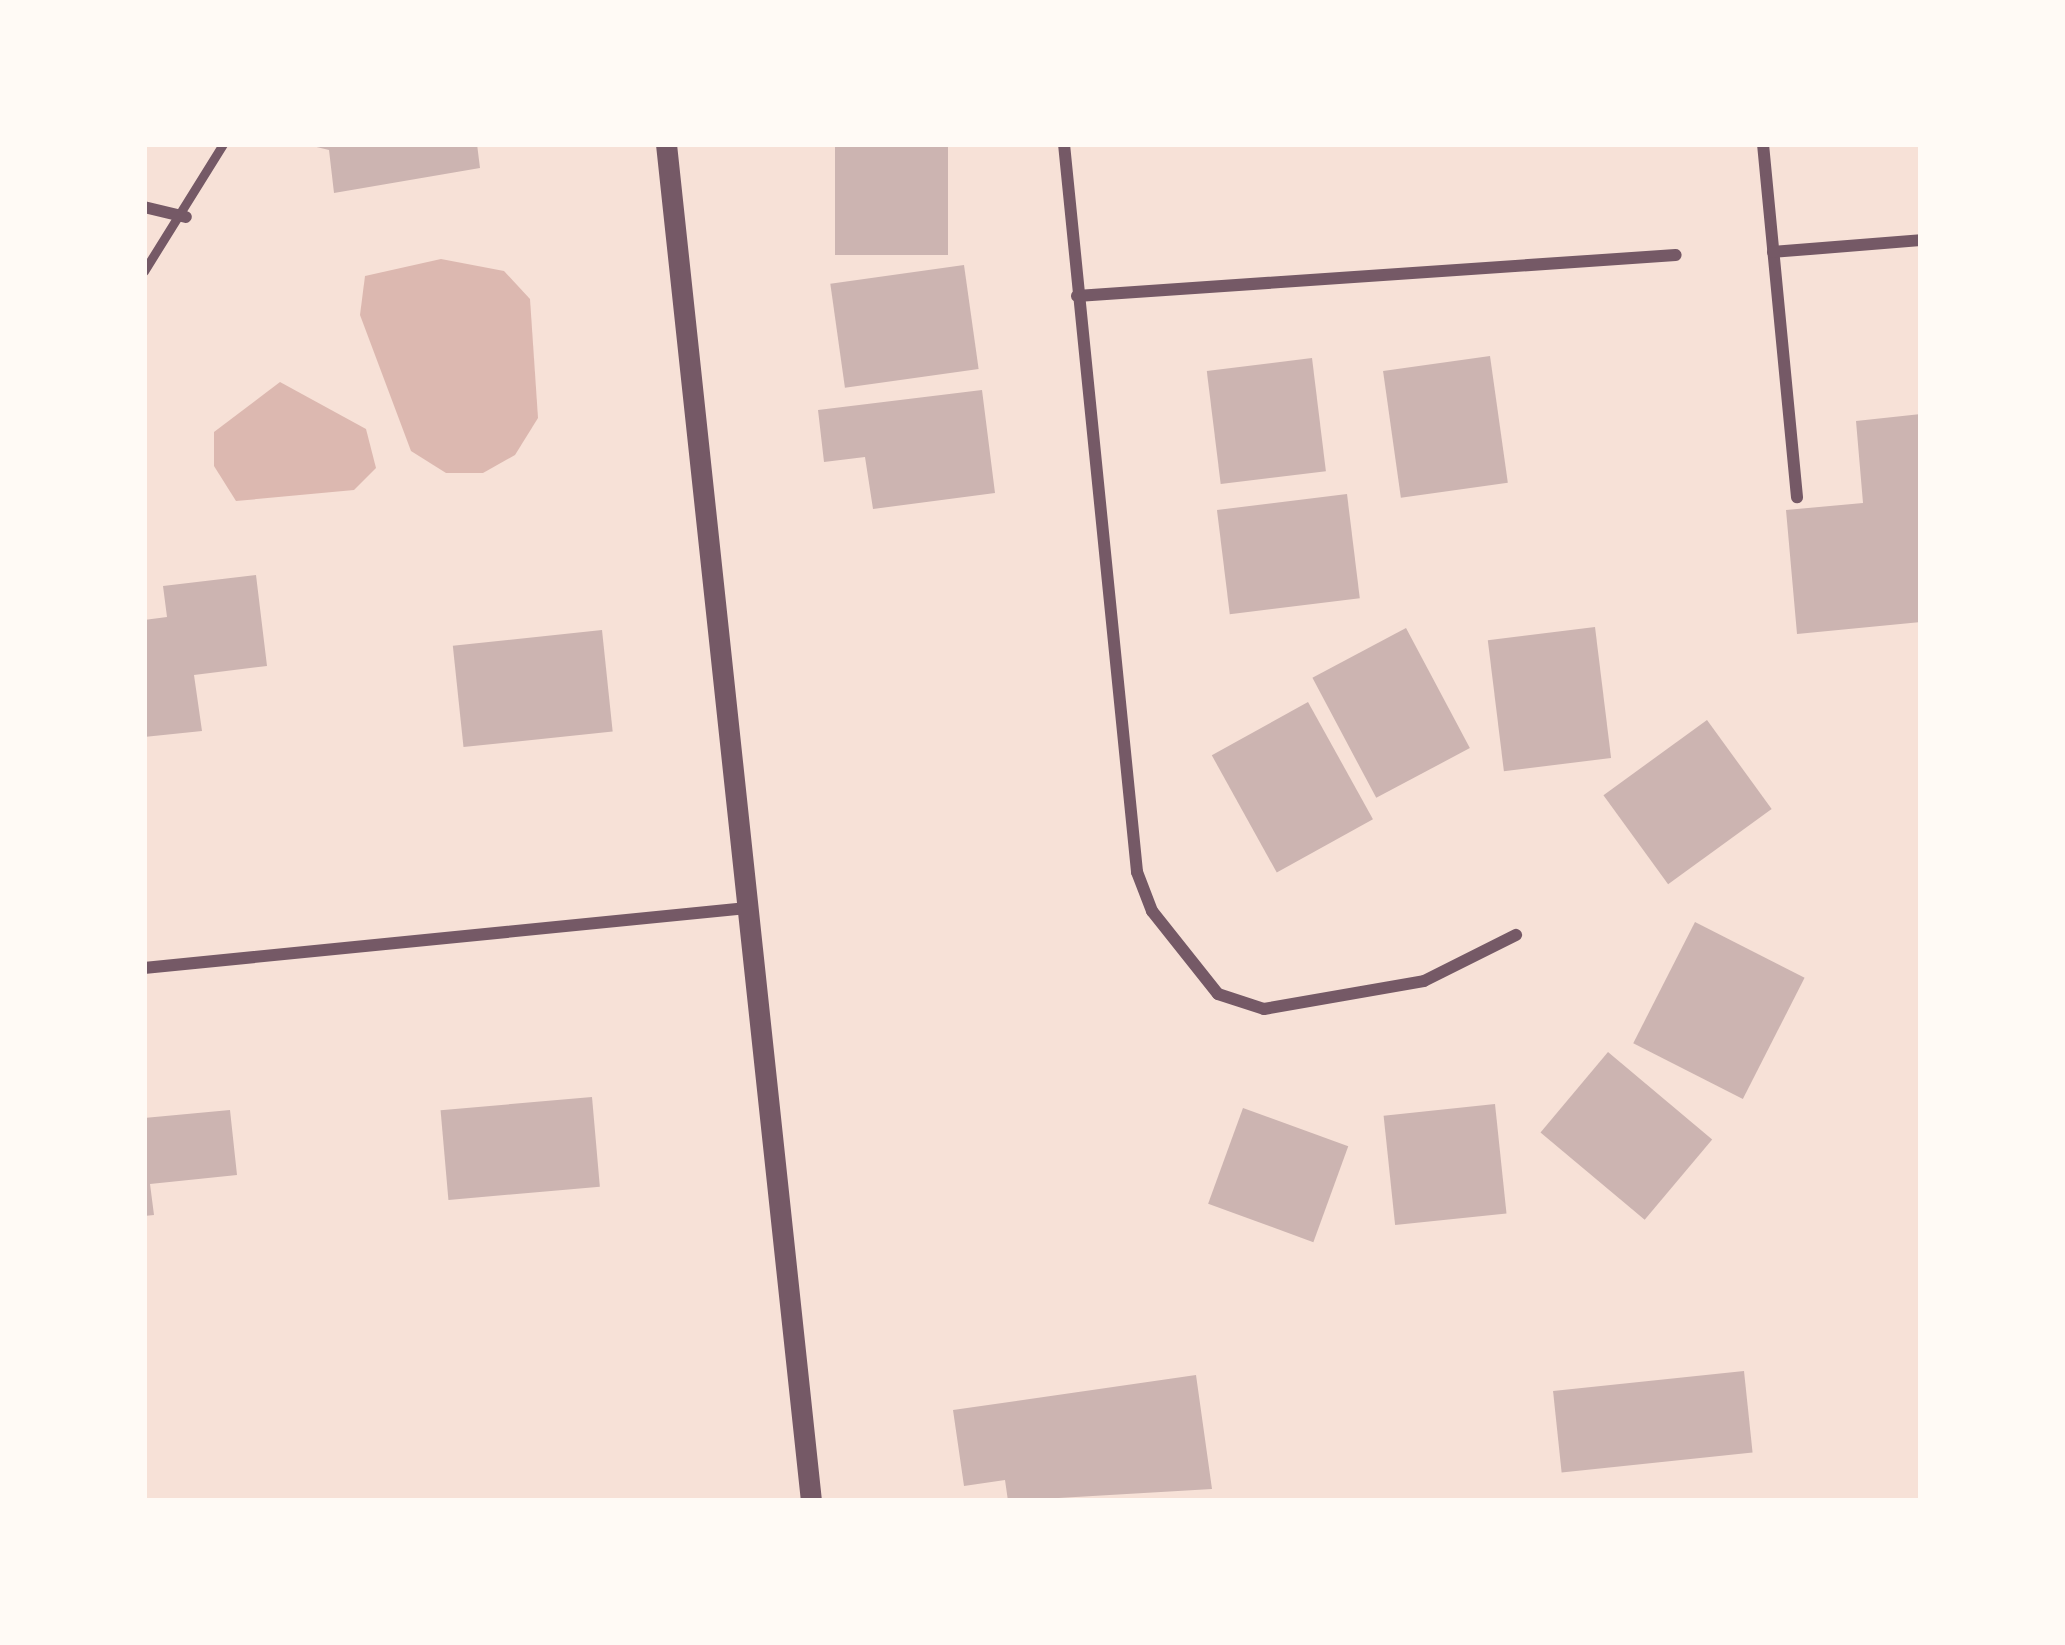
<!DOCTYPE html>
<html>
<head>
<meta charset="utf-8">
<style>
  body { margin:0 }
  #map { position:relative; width:2065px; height:1645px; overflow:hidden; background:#f7e1d7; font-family:Georgia,serif }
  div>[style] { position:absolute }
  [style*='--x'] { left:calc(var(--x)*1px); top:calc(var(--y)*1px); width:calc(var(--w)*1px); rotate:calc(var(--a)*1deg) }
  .water>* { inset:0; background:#dcb8b0 }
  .building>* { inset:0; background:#ccb4b1; transform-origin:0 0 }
  .service>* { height:9px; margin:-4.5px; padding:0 4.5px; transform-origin:4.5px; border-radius:4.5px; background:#755966 }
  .minor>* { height:12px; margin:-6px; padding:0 6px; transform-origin:6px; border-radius:6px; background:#755966 }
  .tertiary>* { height:21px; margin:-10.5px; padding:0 10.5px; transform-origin:10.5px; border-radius:10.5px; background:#755966 }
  span { translate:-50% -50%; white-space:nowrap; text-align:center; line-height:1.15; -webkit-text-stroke:10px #fffaf5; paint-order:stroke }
  .frame { position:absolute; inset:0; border:147px solid #fffaf5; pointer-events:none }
</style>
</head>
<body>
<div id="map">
  <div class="water">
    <i style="clip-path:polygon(441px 259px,504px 271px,530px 299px,538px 418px,515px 455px,483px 473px,446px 473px,411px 451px,360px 315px,365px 276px)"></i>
    <i style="clip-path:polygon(280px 382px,366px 429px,376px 468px,354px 490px,236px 501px,214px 466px,214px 432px)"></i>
  </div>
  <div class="building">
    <i style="clip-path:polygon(304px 144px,477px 144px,480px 168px,334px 193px,329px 150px)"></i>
    <i style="left:835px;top:144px;width:113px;height:111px"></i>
    <i style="left:964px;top:265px;width:105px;height:135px;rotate:82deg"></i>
    <i style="left:1490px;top:356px;width:128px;height:108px;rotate:82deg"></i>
    <i style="left:1312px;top:358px;width:114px;height:106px;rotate:83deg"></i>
    <i style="clip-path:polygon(982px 390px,995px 493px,873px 509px,865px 457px,824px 462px,818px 410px)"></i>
    <i style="clip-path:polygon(1921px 414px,1921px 622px,1797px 634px,1786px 510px,1863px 503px,1856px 421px)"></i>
    <i style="left:1347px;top:494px;width:105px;height:131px;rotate:83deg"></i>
    <i style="clip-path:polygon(256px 575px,267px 666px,194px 675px,202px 731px,144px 737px,144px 620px,167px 617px,163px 586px)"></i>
    <i style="left:1595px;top:627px;width:132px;height:108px;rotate:83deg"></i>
    <i style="left:1406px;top:628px;width:136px;height:106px;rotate:62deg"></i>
    <i style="left:602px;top:630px;width:102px;height:150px;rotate:84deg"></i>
    <i style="left:1308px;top:702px;width:134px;height:110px;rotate:61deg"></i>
    <i style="left:1707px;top:720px;width:110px;height:128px;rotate:54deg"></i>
    <i style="left:1695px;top:922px;width:123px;height:136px;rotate:27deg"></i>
    <i style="left:1608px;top:1052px;width:136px;height:105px;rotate:40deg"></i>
    <i style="left:592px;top:1097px;width:90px;height:152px;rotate:85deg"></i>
    <i style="left:1495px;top:1104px;width:110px;height:112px;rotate:84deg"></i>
    <i style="left:1243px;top:1108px;width:112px;height:102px;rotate:20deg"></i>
    <i style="clip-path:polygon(230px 1110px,237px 1175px,150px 1184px,154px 1215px,144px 1216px,144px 1118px)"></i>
    <i style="left:1744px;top:1371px;width:82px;height:192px;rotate:84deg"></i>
    <i style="clip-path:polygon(1196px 1375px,1212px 1489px,1008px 1501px,1005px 1480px,964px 1486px,953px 1410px)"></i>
  </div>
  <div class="service">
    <i style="--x:144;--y:271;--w:150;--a:-58.1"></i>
  </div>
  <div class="minor">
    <i style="--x:1064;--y:144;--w:732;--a:84.27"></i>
    <i style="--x:1137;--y:872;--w:42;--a:69"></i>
    <i style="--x:1152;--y:911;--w:106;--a:51.5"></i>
    <i style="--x:1218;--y:994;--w:48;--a:18.1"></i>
    <i style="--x:1264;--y:1009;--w:162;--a:-9.9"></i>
    <i style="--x:1424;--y:981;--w:103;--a:-26.6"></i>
    <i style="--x:1763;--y:144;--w:355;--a:84.5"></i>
    <i style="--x:144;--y:207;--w:43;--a:13.4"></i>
    <i style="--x:1773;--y:252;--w:148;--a:-4.6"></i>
    <i style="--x:1077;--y:296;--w:600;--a:-3.92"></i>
    <i style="--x:144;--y:968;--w:606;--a:-5.68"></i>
  </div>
  <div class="tertiary">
    <i style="--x:666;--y:144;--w:1365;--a:83.9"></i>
  </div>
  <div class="frame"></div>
</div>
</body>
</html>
